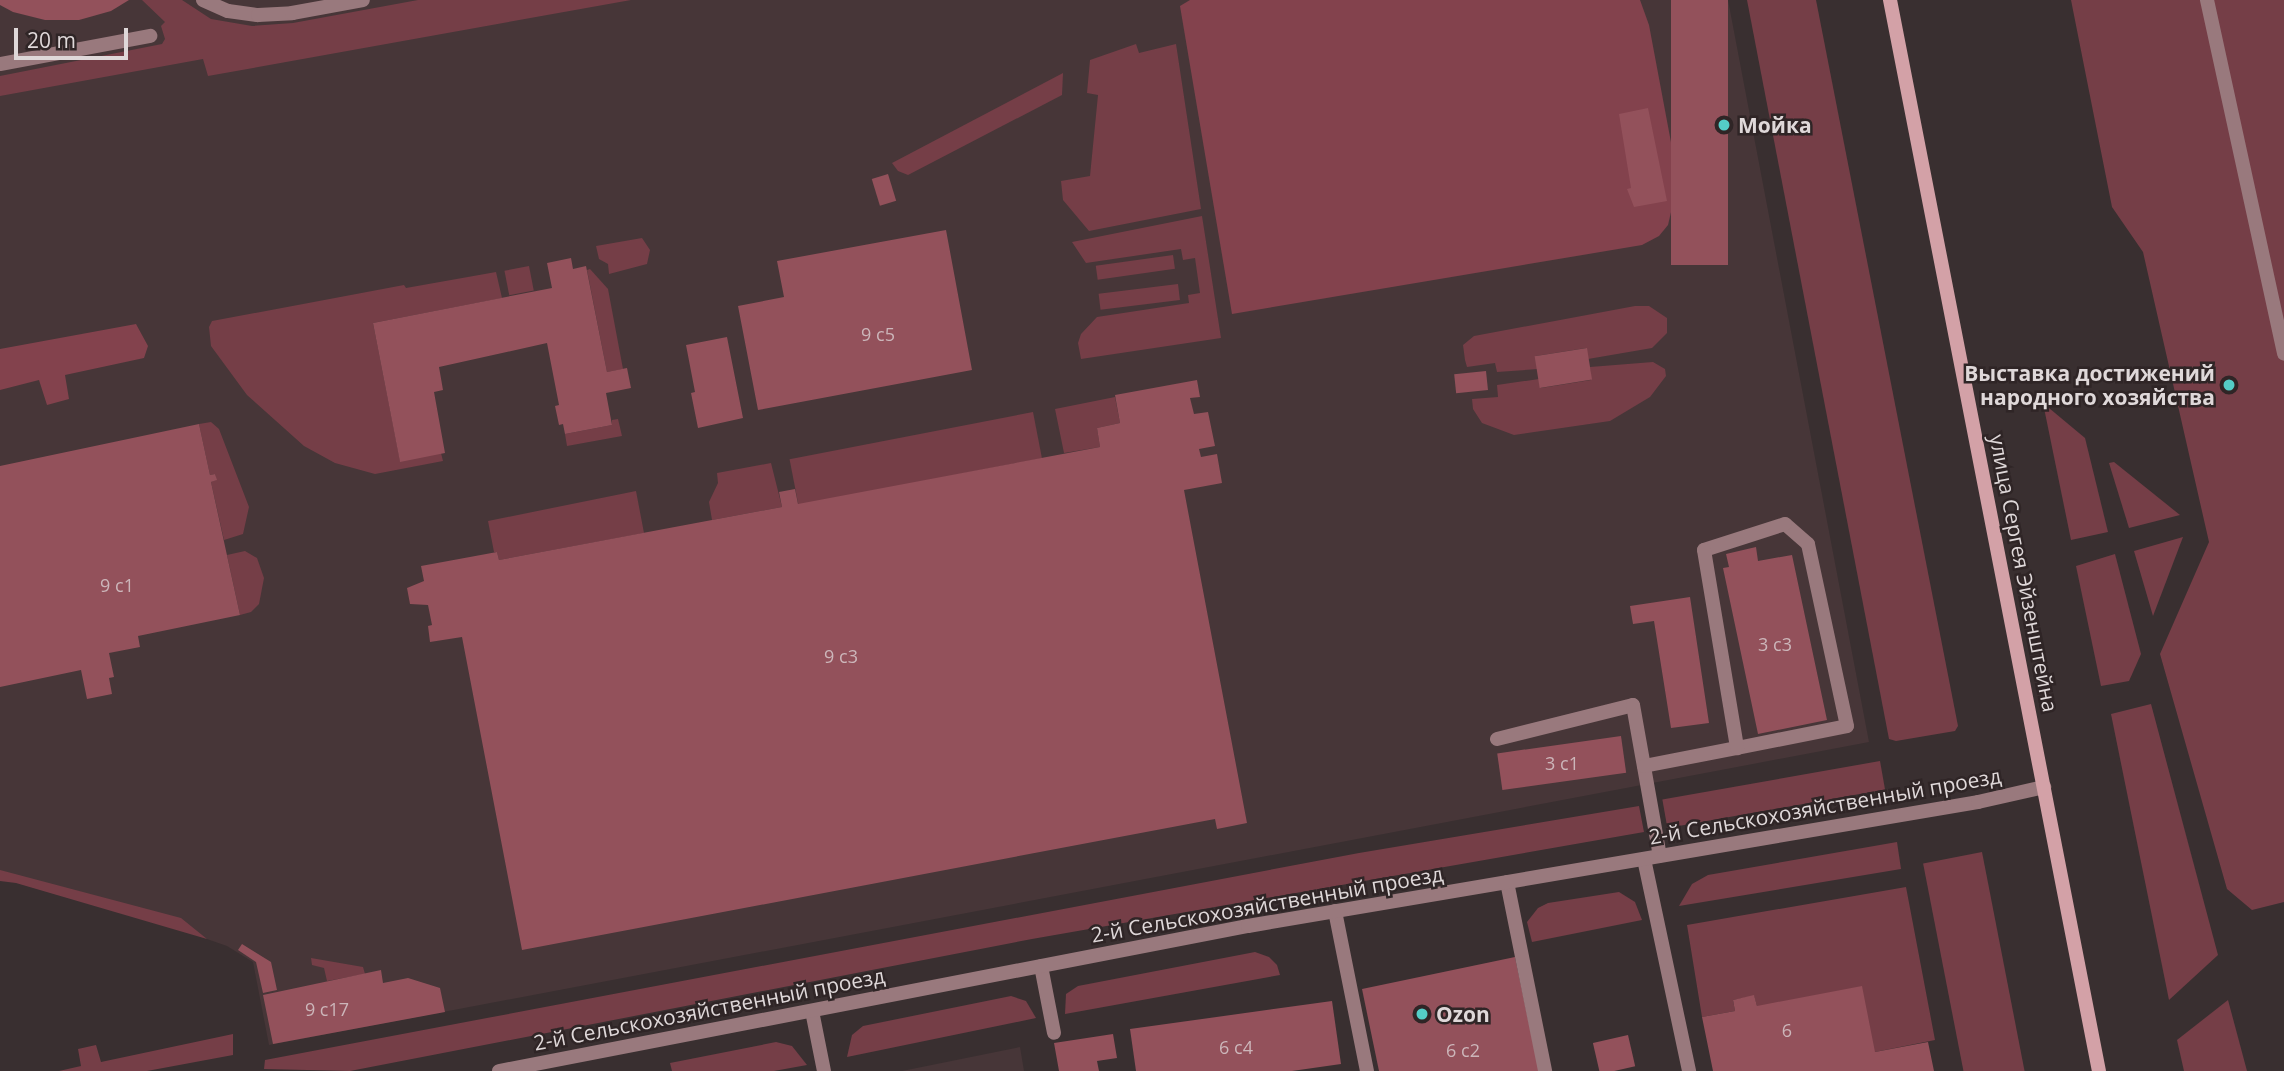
<!DOCTYPE html>
<html>
<head>
<meta charset="utf-8">
<style>
  body { margin:0 }
  #map { position:relative; width:2284px; height:1071px; overflow:hidden; background:#392f30; font-family:"Open Sans",sans-serif }
  div>[style] { position:absolute }
  [style*='--x'] { left:calc(var(--x)*1px); top:calc(var(--y)*1px); width:calc(var(--w)*1px); rotate:calc(var(--a)*1deg) }
  .built>* { inset:0; background:#473638 }
  .green>* { inset:0; background:#753e47; transform-origin:0 0 }
  .forest>* { inset:0; background:#83424d }
  .building>* { inset:0; background:#93515b; transform-origin:0 0 }
  .service>* { height:14px; margin:-7px; padding:0 7px; transform-origin:7px; border-radius:7px; background:#99797d }
  .minor>* { height:14px; margin:-7px; padding:0 7px; transform-origin:7px; border-radius:7px; background:#99797d }
  .secondary>* { height:14px; margin:-7px; padding:0 7px; transform-origin:7px; border-radius:7px; background:#d3a1a7 }
  .dots>* { width:19px; height:19px; translate:-50% -50%; box-sizing:border-box; border:4px solid #2f2526; border-radius:50% }
  span { translate:-50% -50%; white-space:nowrap; text-align:center; line-height:1.15; -webkit-text-stroke:5px #2f2526; paint-order:stroke }
  .number-label { font-size:18px; color:#ccb6ba }
  .number-label span { -webkit-text-stroke-width:0 }
  .poi-label { font-size:21px; color:#dfd8d9; font-weight:700 }
  .left { translate:0 -50%; text-align:left }
  .right { translate:-100% -50%; text-align:right }
  .street-label { font-size:21px; color:#dfd8d9 }
  .scale { position:absolute; left:14px; top:28px; width:114px; height:32px; box-sizing:border-box; border:4px solid #dfd8d9; border-top:0; padding-left:9px; font-size:21px; line-height:24px; white-space:nowrap; color:#dfd8d9; -webkit-text-stroke:5px #2f2526; paint-order:stroke }
</style>
</head>
<body>
<div id="map">
  <div class="built">
    <i style="clip-path:polygon(0 0,1728px 0,1869px 742px,269px 1045px,253px 962px,227px 946px,184px 931px,0 878px)"></i>
    <i style="clip-path:polygon(1020px 1047px,1024px 1071px,902px 1071px)"></i>
  </div>
  <div class="green">
    <i style="clip-path:polygon(142px 0,182px 0,211px 19px,252px 26px,293px 23px,418px 0,631px 0,208px 76px,203px 59px,0 96px,0 76px,162px 44px,165px 39px,161px 26px,165px 22px)"></i>
    <i style="clip-path:polygon(1747px 0,1816px 0,1958px 726px,1955px 731px,1896px 741px,1889px 739px)"></i>
    <i style="clip-path:polygon(2071px 0,2284px 0,2284px 902px,2252px 910px,2227px 889px,2160px 654px,2209px 542px,2143px 252px,2112px 207px)"></i>
    <i style="clip-path:polygon(1136px 44px,1139px 53px,1176px 44px,1201px 209px,1089px 231px,1063px 200px,1061px 181px,1090px 176px,1098px 95px,1087px 93px,1090px 60px)"></i>
    <i style="clip-path:polygon(1063px 73px,1062px 95px,908px 175px,898px 171px,892px 163px)"></i>
    <i style="clip-path:polygon(1202px 216px,1221px 338px,1081px 359px,1078px 343px,1081px 334px,1097px 317px,1189px 303px,1188px 295px,1200px 293px,1195px 258px,1183px 260px,1181px 249px,1086px 263px,1072px 242px)"></i>
    <i style="clip-path:polygon(642px 238px,650px 250px,647px 264px,609px 274px,608px 264px,599px 259px,596px 246px)"></i>
    <i style="left:1173px;top:255px;width:14px;height:78px;rotate:82deg"></i>
    <i style="left:529px;top:266px;width:25px;height:25px;rotate:79deg"></i>
    <i style="clip-path:polygon(590px 269px,608px 289px,623px 369px,607px 372px,587px 270px)"></i>
    <i style="clip-path:polygon(496px 272px,502px 298px,373px 323px,400px 461px,441px 453px,443px 461px,375px 474px,335px 463px,304px 446px,247px 395px,211px 346px,209px 327px,212px 321px,404px 285px,406px 288px)"></i>
    <i style="left:1178px;top:284px;width:16px;height:80px;rotate:83deg"></i>
    <i style="clip-path:polygon(1635px 306px,1649px 306px,1667px 318px,1667px 333px,1652px 348px,1588px 359px,1586px 348px,1536px 356px,1538px 369px,1497px 372px,1495px 363px,1467px 367px,1465px 360px,1463px 345px,1474px 336px)"></i>
    <i style="clip-path:polygon(1653px 362px,1665px 369px,1666px 376px,1650px 397px,1610px 421px,1514px 435px,1482px 423px,1473px 409px,1472px 399px,1498px 397px,1497px 385px,1539px 379px,1541px 388px,1591px 380px,1590px 367px)"></i>
    <i style="clip-path:polygon(1115px 397px,1120px 423px,1097px 428px,1100px 447px,1064px 453px,1055px 409px)"></i>
    <i style="clip-path:polygon(2043px 403px,2085px 438px,2108px 532px,2071px 540px)"></i>
    <i style="left:1033px;top:412px;width:47px;height:248px;rotate:79deg"></i>
    <i style="clip-path:polygon(618px 419px,622px 436px,567px 446px,565px 434px,612px 425px,612px 420px)"></i>
    <i style="clip-path:polygon(211px 422px,219px 429px,249px 507px,243px 534px,224px 540px,211px 482px,216px 480px,215px 474px,210px 475px,199px 424px)"></i>
    <i style="clip-path:polygon(2114px 462px,2180px 515px,2129px 528px,2109px 463px)"></i>
    <i style="clip-path:polygon(771px 463px,782px 507px,712px 520px,709px 502px,718px 483px,717px 473px)"></i>
    <i style="clip-path:polygon(636px 491px,644px 533px,499px 560px,497px 552px,494px 552px,488px 521px)"></i>
    <i style="clip-path:polygon(2183px 537px,2153px 616px,2134px 551px)"></i>
    <i style="clip-path:polygon(245px 551px,257px 558px,264px 578px,259px 604px,251px 612px,240px 615px,227px 555px)"></i>
    <i style="clip-path:polygon(2115px 554px,2141px 654px,2129px 681px,2101px 686px,2076px 566px)"></i>
    <i style="clip-path:polygon(2151px 704px,2218px 955px,2169px 1000px,2111px 714px)"></i>
    <i style="left:1880px;top:761px;width:29px;height:221px;rotate:80deg"></i>
    <i style="clip-path:polygon(1639px 806px,1644px 832px,1032px 939px,350px 1071px,264px 1069px,265px 1060px,1359px 853px)"></i>
    <i style="clip-path:polygon(1897px 842px,1901px 869px,1679px 906px,1692px 884px,1708px 875px)"></i>
    <i style="left:1982px;top:852px;width:223px;height:60px;rotate:79deg"></i>
    <i style="clip-path:polygon(0 870px,181px 918px,207px 939px,16px 883px,0 881px)"></i>
    <i style="clip-path:polygon(1906px 887px,1935px 1040px,1875px 1052px,1757px 1006px,1754px 996px,1733px 1000px,1735px 1011px,1702px 1017px,1687px 925px)"></i>
    <i style="clip-path:polygon(1619px 892px,1635px 902px,1642px 920px,1532px 942px,1527px 922px,1538px 908px,1548px 903px)"></i>
    <i style="clip-path:polygon(1255px 952px,1269px 957px,1277px 965px,1280px 975px,1065px 1014px,1066px 994px,1078px 986px)"></i>
    <i style="clip-path:polygon(311px 958px,363px 967px,365px 974px,327px 981px,324px 968px,312px 965px)"></i>
    <i style="clip-path:polygon(1011px 996px,1026px 1001px,1036px 1018px,847px 1057px,852px 1035px,863px 1026px)"></i>
    <i style="clip-path:polygon(2228px 1000px,2247px 1071px,2184px 1071px,2177px 1040px)"></i>
    <i style="clip-path:polygon(233px 1034px,233px 1055px,147px 1071px,59px 1071px,81px 1066px,78px 1049px,96px 1045px,101px 1062px)"></i>
    <i style="clip-path:polygon(776px 1042px,792px 1046px,807px 1065px,774px 1071px,672px 1071px,670px 1063px)"></i>
  </div>
  <div class="forest">
    <i style="clip-path:polygon(1190px 0,1640px 0,1649px 25px,1676px 169px,1676px 191px,1668px 225px,1659px 236px,1642px 245px,1232px 314px,1180px 6px)"></i>
    <i style="clip-path:polygon(136px 324px,148px 346px,144px 358px,65px 375px,69px 399px,47px 405px,39px 380px,0 390px,0 349px)"></i>
  </div>
  <div class="building">
    <i style="clip-path:polygon(0 0,129px 0,111px 11px,79px 20px,45px 20px,13px 12px,0 5px)"></i>
    <i style="left:1671px;top:0;width:57px;height:265px"></i>
    <i style="clip-path:polygon(1648px 108px,1667px 201px,1634px 207px,1627px 189px,1631px 188px,1619px 114px)"></i>
    <i style="left:888px;top:174px;width:28px;height:17px;rotate:73deg"></i>
    <i style="clip-path:polygon(946px 230px,972px 370px,758px 410px,738px 306px,784px 297px,777px 261px)"></i>
    <i style="clip-path:polygon(571px 258px,573px 269px,586px 266px,607px 372px,627px 368px,631px 388px,606px 393px,612px 425px,565px 434px,563px 424px,559px 425px,555px 406px,559px 405px,547px 343px,439px 367px,443px 390px,434px 392px,445px 453px,400px 462px,373px 323px,552px 288px,547px 263px)"></i>
    <i style="clip-path:polygon(727px 337px,743px 418px,698px 428px,691px 393px,695px 392px,686px 345px)"></i>
    <i style="left:1587px;top:348px;width:32px;height:53px;rotate:81deg"></i>
    <i style="left:1486px;top:371px;width:19px;height:32px;rotate:84deg"></i>
    <i style="clip-path:polygon(1197px 380px,1200px 397px,1190px 398px,1194px 414px,1208px 412px,1215px 446px,1199px 449px,1201px 457px,1217px 454px,1222px 483px,1184px 490px,1247px 823px,1217px 829px,1215px 819px,522px 950px,462px 637px,430px 642px,428px 626px,432px 625px,428px 605px,410px 604px,407px 588px,424px 581px,421px 566px,497px 552px,499px 560px,782px 507px,779px 492px,795px 489px,798px 504px,1100px 447px,1097px 428px,1120px 423px,1115px 395px)"></i>
    <i style="clip-path:polygon(199px 424px,210px 475px,215px 474px,217px 480px,211px 482px,240px 615px,138px 636px,140px 647px,109px 653px,114px 677px,109px 678px,112px 694px,87px 699px,81px 670px,0 687px,0 466px)"></i>
    <i style="clip-path:polygon(1756px 547px,1758px 561px,1792px 555px,1827px 720px,1758px 734px,1723px 568px,1729px 567px,1726px 554px)"></i>
    <i style="clip-path:polygon(1690px 597px,1709px 723px,1671px 728px,1654px 621px,1633px 624px,1630px 606px)"></i>
    <i style="left:1621px;top:736px;width:37px;height:125px;rotate:82deg"></i>
    <i style="clip-path:polygon(242px 944px,271px 962px,277px 990px,263px 993px,256px 962px,238px 950px)"></i>
    <i style="clip-path:polygon(1515px 957px,1539px 1071px,1379px 1071px,1362px 989px)"></i>
    <i style="clip-path:polygon(381px 970px,383px 983px,408px 978px,440px 988px,445px 1012px,273px 1044px,263px 995px)"></i>
    <i style="clip-path:polygon(1862px 986px,1875px 1052px,1928px 1042px,1934px 1071px,1713px 1071px,1702px 1017px,1735px 1011px,1733px 1000px,1754px 995px,1757px 1006px)"></i>
    <i style="clip-path:polygon(1332px 1001px,1341px 1064px,1292px 1071px,1136px 1071px,1130px 1029px)"></i>
    <i style="clip-path:polygon(1113px 1034px,1117px 1058px,1097px 1061px,1099px 1071px,1059px 1071px,1054px 1043px)"></i>
    <i style="left:1628px;top:1035px;width:32px;height:36px;rotate:77deg"></i>
  </div>
  <div class="service">
    <i style="--x:203;--y:0;--w:27;--a:24"></i>
    <i style="--x:228;--y:11;--w:30;--a:8"></i>
    <i style="--x:258;--y:15;--w:34;--a:-3"></i>
    <i style="--x:292;--y:13;--w:72;--a:-10.4"></i>
    <i style="--x:2207;--y:0;--w:362;--a:77.7"></i>
    <i style="--x:0;--y:64;--w:153;--a:-10.6"></i>
    <i style="--x:1497;--y:739;--w:140;--a:-14"></i>
    <i style="--x:1633;--y:705;--w:153;--a:79.9"></i>
    <i style="--x:1644;--y:766;--w:95;--a:-11"></i>
    <i style="--x:1737;--y:748;--w:112;--a:-11.3"></i>
    <i style="--x:1847;--y:726;--w:186;--a:-102.1"></i>
    <i style="--x:1808;--y:544;--w:30;--a:-139"></i>
    <i style="--x:1785;--y:524;--w:85;--a:162.2"></i>
    <i style="--x:1704;--y:550;--w:201;--a:80.5"></i>
    <i style="--x:1644;--y:859;--w:217;--a:78"></i>
    <i style="--x:1507;--y:882;--w:193;--a:78.6"></i>
    <i style="--x:1335;--y:911;--w:163;--a:78.7"></i>
    <i style="--x:1041;--y:966;--w:68;--a:79"></i>
    <i style="--x:812;--y:1011;--w:61;--a:78.7"></i>
  </div>
  <div class="minor">
    <i style="--x:499;--y:1071;--w:763;--a:-10.96"></i>
    <i style="--x:1248;--y:926;--w:740;--a:-9.64"></i>
    <i style="--x:1978;--y:802;--w:68;--a:-12.8"></i>
  </div>
  <div class="secondary">
    <i style="--x:1890;--y:0;--w:1091;--a:78.96"></i>
  </div>
  <div class="dots">
    <i style="left:1724px;top:125px;background:#54cdc7"></i>
    <i style="left:2229px;top:385px;background:#54cdc7"></i>
    <i style="left:1422px;top:1014px;background:#54cdc7"></i>
  </div>
  <div class="number-label">
    <span style="left:878px;top:334px">9 с5</span>
    <span style="left:117px;top:585px">9 с1</span>
    <span style="left:1775px;top:644px">3 c3</span>
    <span style="left:841px;top:656px">9 с3</span>
    <span style="left:1562px;top:763px">3 c1</span>
    <span style="left:327px;top:1009px">9 с17</span>
    <span style="left:1787px;top:1030px">6</span>
    <span style="left:1236px;top:1047px">6 c4</span>
    <span style="left:1463px;top:1050px">6 с2</span>
  </div>
  <div class="poi-label">
    <span class="left" style="left:1738px;top:125px">Мойка</span>
    <span class="right" style="left:2215px;top:385px">Выставка достижений<br>народного хозяйства</span>
    <span class="left" style="left:1436px;top:1014px">Ozon</span>
  </div>
  <div class="street-label">
    <span style="left:2024px;top:573px;rotate:79deg">улица Сергея Эйзенштейна</span>
    <span style="left:1825px;top:806px;rotate:-10deg">2-й Сельскохозяйственный проезд</span>
    <span style="left:1267px;top:904px;rotate:-10deg">2-й Сельскохозяйственный проезд</span>
    <span style="left:709px;top:1009px;rotate:-11deg">2-й Сельскохозяйственный проезд</span>
  </div>
  <div class="scale">20 m</div>
</div>
</body>
</html>
